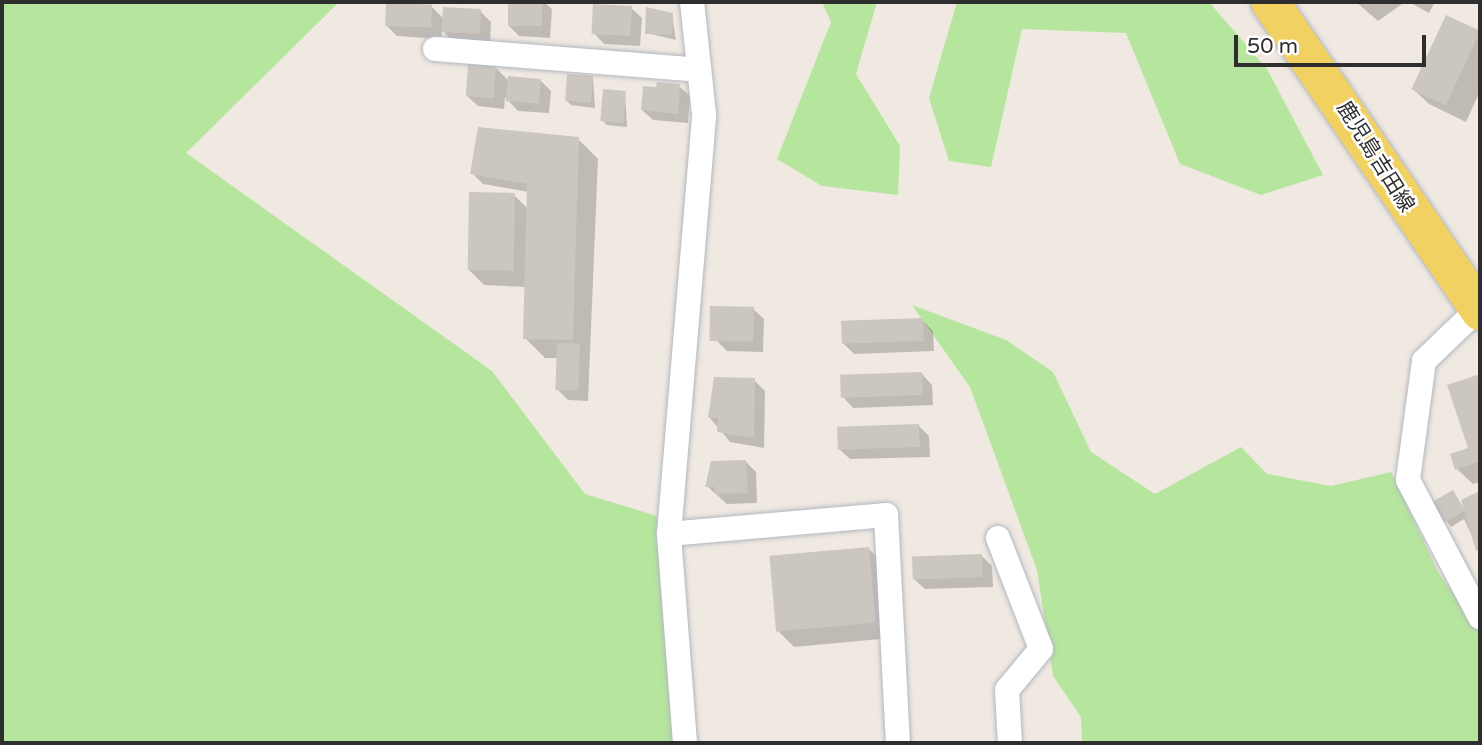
<!DOCTYPE html>
<html>
<head>
<meta charset="utf-8">
<style>
  body { margin:0 }
  #map { position:relative; width:1482px; height:745px; overflow:hidden; background:#efe9e1; font-family:"Varela Round","Noto Sans JP",sans-serif }
  div>[style] { position:absolute }
  [style*='--x'] { left:calc(var(--x)*1px); top:calc(var(--y)*1px); width:calc(var(--w)*1px); rotate:calc(var(--a)*1deg) }
  .green>* { inset:0; background:#b6e59e }
  .shadow>* { inset:0; background:#0003 }
  .building>* { inset:0; background:#cbc7bf; transform-origin:0 0 }
  .roads { filter:drop-shadow(0 0 2px #b4b7c1) drop-shadow(0 0 2px #b4b7c1) }
  .minor>* { height:24px; margin:-12px; padding:0 12px; transform-origin:12px; border-radius:12px; background:#fff }
  .primary>* { height:38px; margin:-19px; padding:0 19px; transform-origin:19px; border-radius:19px; background:#f2d163 }
  span { translate:-50% -50%; white-space:nowrap; text-align:center; line-height:1.15; -webkit-text-stroke:5px #fff; paint-order:stroke }
  .street-label { font-size:21px; color:#2e2e2e }
  .frame { position:absolute; inset:0; border:4px solid #2e2e2e; pointer-events:none }
  .scale { position:absolute; left:1234px; top:35px; width:192px; height:32px; box-sizing:border-box; border:4px solid #2e2e2e; border-top:0; padding-left:9px; font-size:21px; line-height:24px; white-space:nowrap; color:#2e2e2e; -webkit-text-stroke:5px #fff; paint-order:stroke }
</style>
</head>
<body>
<div id="map">
  <div class="green">
    <i style="clip-path:polygon(2px 2px,339px 2px,186px 153px,492px 371px,585px 494px,657px 516px,673px 743px,2px 743px)"></i>
    <i style="clip-path:polygon(822px 2px,877px 2px,856px 74px,900px 146px,898px 195px,822px 186px,777px 159px,831px 22px)"></i>
    <i style="clip-path:polygon(957px 2px,1209px 2px,1267px 69px,1323px 175px,1261px 195px,1180px 164px,1126px 33px,1022px 29px,991px 167px,949px 161px,929px 98px)"></i>
    <i style="clip-path:polygon(912px 305px,1006px 340px,1053px 372px,1091px 452px,1155px 494px,1241px 447px,1267px 474px,1331px 486px,1391px 472px,1439px 574px,1480px 630px,1480px 743px,1082px 743px,1081px 717px,1053px 676px,1037px 570px,970px 387px)"></i>
  </div>
  <div class="shadow">
    <i style="clip-path:polygon(510px 2px,544px 2px,552px 9px,550px 38px,519px 36px,508px 25px)"></i>
    <i style="clip-path:polygon(1356px 2px,1405px 2px,1378px 21px)"></i>
    <i style="clip-path:polygon(1409px 2px,1435px 2px,1429px 13px)"></i>
    <i style="clip-path:polygon(432px 7px,444px 19px,480px 11px,491px 22px,490px 44px,454px 42px,442px 30px,441px 39px,397px 36px,387px 26px)"></i>
    <i style="clip-path:polygon(631px 8px,642px 18px,640px 46px,604px 44px,594px 33px)"></i>
    <i style="clip-path:polygon(672px 15px,676px 40px,647px 33px)"></i>
    <i style="clip-path:polygon(1447px 17px,1480px 33px,1480px 91px,1466px 122px,1429px 104px,1413px 89px)"></i>
    <i style="clip-path:polygon(496px 68px,509px 81px,540px 80px,551px 91px,549px 113px,518px 111px,505px 97px,504px 109px,478px 106px,467px 96px)"></i>
    <i style="clip-path:polygon(593px 78px,595px 108px,571px 105px,566px 100px)"></i>
    <i style="clip-path:polygon(679px 86px,690px 96px,688px 123px,653px 120px,642px 110px)"></i>
    <i style="clip-path:polygon(625px 93px,627px 127px,607px 125px,602px 120px)"></i>
    <i style="clip-path:polygon(578px 139px,598px 159px,588px 401px,568px 400px,557px 389px,558px 358px,545px 358px,525px 338px,526px 287px,484px 285px,469px 270px,514px 195px,528px 209px,529px 192px,483px 184px,472px 173px)"></i>
    <i style="clip-path:polygon(753px 309px,764px 319px,763px 352px,727px 351px,716px 340px)"></i>
    <i style="clip-path:polygon(922px 320px,933px 331px,934px 351px,854px 354px,843px 343px)"></i>
    <i style="clip-path:polygon(922px 374px,932px 385px,933px 405px,853px 408px,843px 397px)"></i>
    <i style="clip-path:polygon(1480px 376px,1480px 482px,1473px 484px,1457px 469px,1470px 449px,1449px 386px)"></i>
    <i style="clip-path:polygon(754px 380px,765px 391px,764px 448px,730px 442px,710px 418px)"></i>
    <i style="clip-path:polygon(918px 425px,929px 436px,930px 457px,850px 459px,839px 449px)"></i>
    <i style="clip-path:polygon(746px 462px,756px 472px,757px 503px,727px 504px,707px 486px)"></i>
    <i style="clip-path:polygon(1452px 492px,1467px 513px,1464px 501px,1480px 493px,1480px 553px,1464px 519px,1451px 527px,1447px 522px)"></i>
    <i style="clip-path:polygon(869px 549px,884px 564px,891px 638px,794px 647px,778px 631px)"></i>
    <i style="clip-path:polygon(982px 556px,992px 566px,993px 587px,925px 589px,914px 579px)"></i>
  </div>
  <div class="building">
    <i style="left:508px;top:2px;width:34px;height:24px"></i>
    <i style="left:386px;top:3px;width:46px;height:23px;rotate:2deg"></i>
    <i style="left:593px;top:4px;width:39px;height:30px;rotate:3deg"></i>
    <i style="left:443px;top:7px;width:38px;height:25px;rotate:3deg"></i>
    <i style="clip-path:polygon(646px 7px,673px 13px,672px 35px,645px 34px)"></i>
    <i style="left:1446px;top:15px;width:38px;height:82px;rotate:25deg"></i>
    <i style="left:468px;top:64px;width:28px;height:32px;rotate:4deg"></i>
    <i style="left:567px;top:74px;width:26px;height:27px;rotate:4deg"></i>
    <i style="left:508px;top:76px;width:33px;height:25px;rotate:5deg"></i>
    <i style="clip-path:polygon(657px 82px,680px 84px,678px 114px,641px 110px,643px 86px,656px 87px)"></i>
    <i style="left:603px;top:89px;width:23px;height:32px;rotate:5deg"></i>
    <i style="clip-path:polygon(478px 127px,579px 137px,573px 340px,523px 339px,527px 184px,470px 174px)"></i>
    <i style="left:469px;top:192px;width:46px;height:78px;rotate:1deg"></i>
    <i style="left:710px;top:306px;width:44px;height:35px;rotate:1deg"></i>
    <i style="left:923px;top:318px;width:23px;height:82px;rotate:88deg"></i>
    <i style="left:557px;top:343px;width:23px;height:47px;rotate:2deg"></i>
    <i style="left:922px;top:372px;width:23px;height:82px;rotate:88deg"></i>
    <i style="clip-path:polygon(1480px 374px,1480px 461px,1455px 470px,1450px 454px,1468px 448px,1447px 385px)"></i>
    <i style="clip-path:polygon(714px 377px,755px 378px,754px 438px,717px 432px,718px 418px,708px 418px)"></i>
    <i style="left:919px;top:424px;width:23px;height:82px;rotate:88deg"></i>
    <i style="clip-path:polygon(746px 460px,748px 493px,715px 494px,715px 487px,705px 487px,711px 461px)"></i>
    <i style="left:1453px;top:490px;width:24px;height:24px;rotate:60deg"></i>
    <i style="clip-path:polygon(1480px 491px,1480px 549px,1476px 551px,1461px 500px)"></i>
    <i style="left:869px;top:547px;width:76px;height:100px;rotate:85deg"></i>
    <i style="left:982px;top:554px;width:23px;height:70px;rotate:88deg"></i>
  </div>
  <div class="roads">
    <div class="minor">
      <i style="--x:435;--y:49;--w:265;--a:4.5"></i>
      <i style="--x:1478;--y:309;--w:75;--a:136.1"></i>
      <i style="--x:1424;--y:361;--w:120;--a:97.7"></i>
      <i style="--x:1408;--y:480;--w:155;--a:62.3"></i>
      <i style="--x:669;--y:534;--w:218;--a:-5"></i>
      <i style="--x:886;--y:515;--w:228;--a:87"></i>
      <i style="--x:998;--y:538;--w:119;--a:68.8"></i>
      <i style="--x:1041;--y:649;--w:53;--a:129.7"></i>
      <i style="--x:1007;--y:690;--w:53;--a:86.8"></i>
      <i style="--x:685;--y:743;--w:210;--a:-94.4"></i>
      <i style="--x:669;--y:534;--w:421;--a:-85.2"></i>
      <i style="--x:704;--y:114;--w:113;--a:-96.1"></i>
    </div>
    <div class="primary">
      <i style="--x:1270;--y:2;--w:374;--a:55.8"></i>
    </div>
  </div>
  <div class="street-label">
    <span style="left:1375px;top:157px;rotate:58deg">鹿児島吉田線</span>
  </div>
  <div class="frame"></div>
  <div class="scale">50 m</div>
</div>
</body>
</html>
